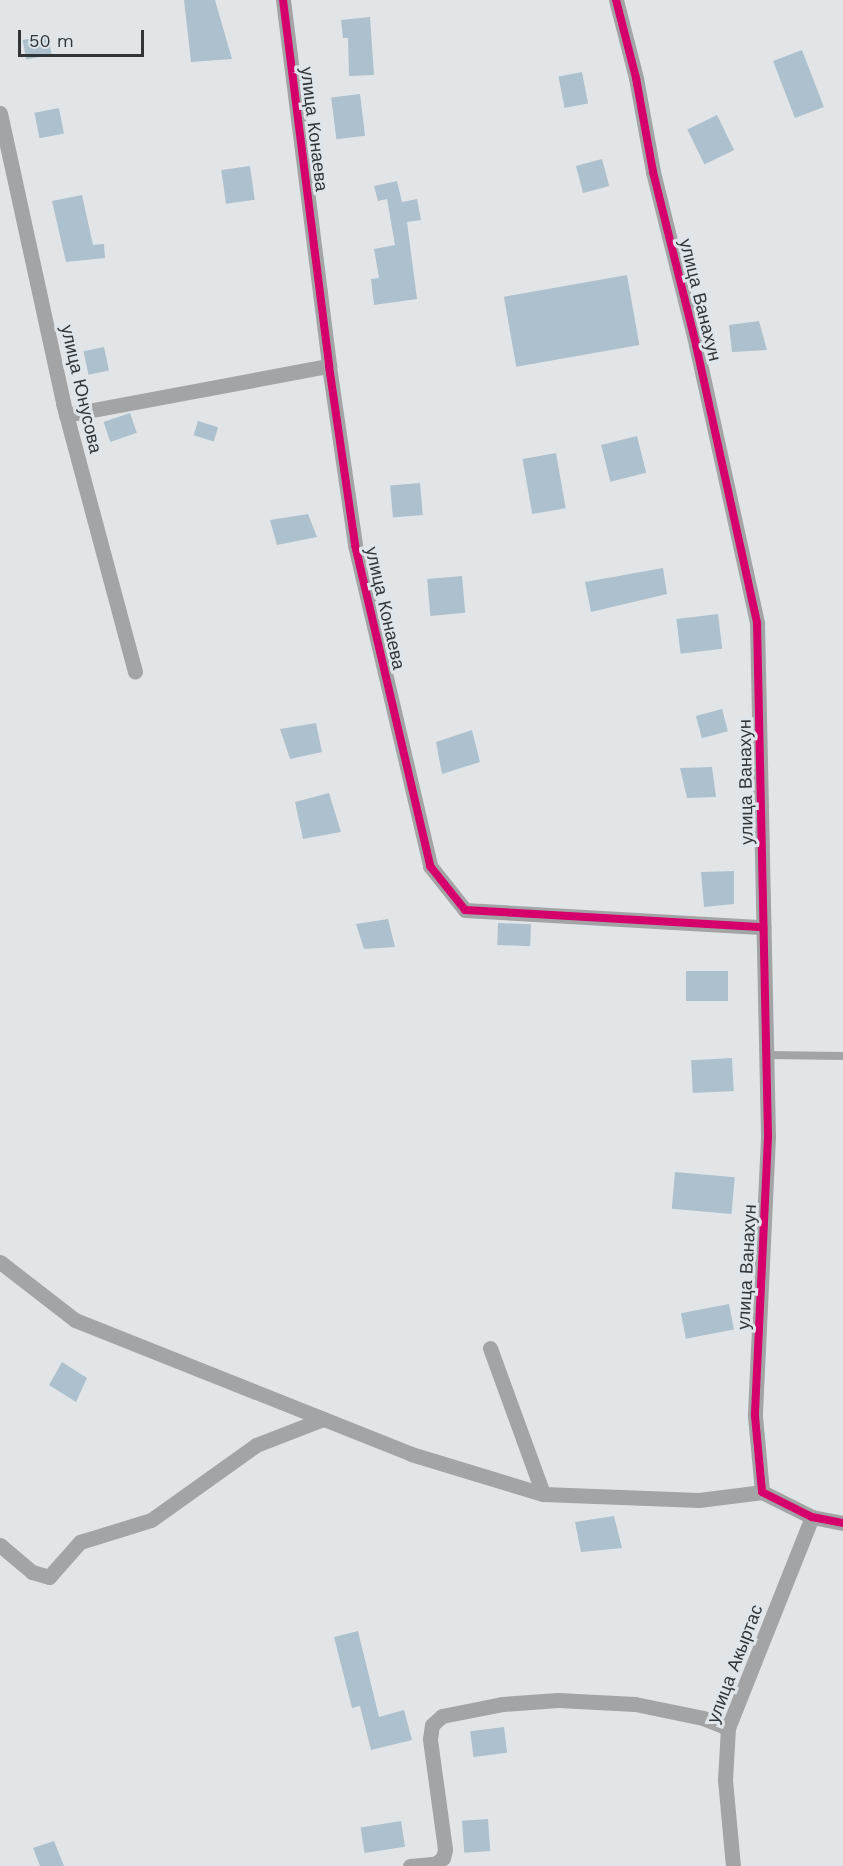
<!DOCTYPE html>
<html>
<head>
<meta charset="utf-8">
<style>
  body { margin:0 }
  #map { position:relative; width:843px; height:1866px; overflow:hidden; background:#e2e5e8; font-family:"Work Sans",sans-serif }
  div>[style] { position:absolute }
  [style*='--x'] { left:calc(var(--x)*1px); top:calc(var(--y)*1px); width:calc(var(--w)*1px); rotate:calc(var(--a)*1deg) }
  .building>* { inset:0; background:#acc1cd; transform-origin:0 0 }
  .service>* { height:8px; margin:-4px; padding:0 4px; transform-origin:4px; border-radius:4px; background:#a3a4a5 }
  .minor>* { height:15px; margin:-7.5px; padding:0 7.5px; transform-origin:7.5px; border-radius:7.5px; background:#a3a4a5 }
  .cycleway>* { height:8px; margin:-4px; padding:0 4px; transform-origin:4px; border-radius:4px; background:#d6006c }
  span { translate:-50% -50%; white-space:nowrap; text-align:center; line-height:1.15; -webkit-text-stroke:6px #dfe6eb; paint-order:stroke }
  .street-label { font-size:18px; color:#323537 }
  .scale { position:absolute; left:18px; top:30px; width:126px; height:27px; box-sizing:border-box; border:3px solid #323537; border-top:0; padding-left:8px; font-size:18px; line-height:21px; white-space:nowrap; color:#323537; -webkit-text-stroke:4px #dfe6eb; paint-order:stroke }
</style>
</head>
<body>
<div id="map">
  <div class="building">
    <i style="clip-path:polygon(184px 0,215px 0,232px 59px,191px 62px)"></i>
    <i style="clip-path:polygon(370px 17px,374px 75px,349px 76px,348px 38px,343px 38px,341px 20px)"></i>
    <i style="left:48px;top:35px;width:20px;height:26px;rotate:79deg"></i>
    <i style="left:802px;top:50px;width:61px;height:31px;rotate:69deg"></i>
    <i style="left:582px;top:72px;width:32px;height:24px;rotate:79deg"></i>
    <i style="left:360px;top:94px;width:42px;height:29px;rotate:83deg"></i>
    <i style="left:59px;top:108px;width:26px;height:25px;rotate:79deg"></i>
    <i style="left:717px;top:115px;width:39px;height:33px;rotate:64deg"></i>
    <i style="left:602px;top:159px;width:28px;height:27px;rotate:75deg"></i>
    <i style="left:250px;top:166px;width:34px;height:29px;rotate:82deg"></i>
    <i style="clip-path:polygon(397px 181px,402px 202px,417px 199px,421px 220px,407px 222px,417px 299px,374px 305px,371px 279px,379px 278px,374px 249px,395px 245px,387px 199px,378px 201px,374px 186px)"></i>
    <i style="clip-path:polygon(82px 195px,93px 245px,104px 244px,105px 258px,66px 262px,52px 201px)"></i>
    <i style="left:627px;top:275px;width:71px;height:125px;rotate:80deg"></i>
    <i style="clip-path:polygon(759px 321px,767px 350px,732px 352px,729px 325px)"></i>
    <i style="left:104px;top:347px;width:24px;height:21px;rotate:78deg"></i>
    <i style="left:130px;top:413px;width:21px;height:28px;rotate:71deg"></i>
    <i style="left:198px;top:421px;width:21px;height:15px;rotate:17deg"></i>
    <i style="left:637px;top:436px;width:38px;height:37px;rotate:76deg"></i>
    <i style="left:556px;top:453px;width:56px;height:34px;rotate:80deg"></i>
    <i style="left:420px;top:483px;width:32px;height:30px;rotate:85deg"></i>
    <i style="clip-path:polygon(308px 514px,317px 537px,277px 545px,270px 520px)"></i>
    <i style="clip-path:polygon(663px 568px,667px 594px,591px 612px,585px 582px)"></i>
    <i style="left:462px;top:576px;width:37px;height:35px;rotate:85deg"></i>
    <i style="left:718px;top:614px;width:35px;height:42px;rotate:83deg"></i>
    <i style="left:722px;top:709px;width:23px;height:27px;rotate:75deg"></i>
    <i style="clip-path:polygon(316px 723px,322px 752px,290px 759px,280px 729px)"></i>
    <i style="clip-path:polygon(472px 730px,480px 762px,442px 774px,436px 742px)"></i>
    <i style="clip-path:polygon(712px 767px,716px 797px,687px 798px,680px 768px)"></i>
    <i style="clip-path:polygon(329px 793px,341px 832px,303px 839px,295px 802px)"></i>
    <i style="clip-path:polygon(734px 871px,734px 904px,704px 907px,701px 872px)"></i>
    <i style="clip-path:polygon(388px 919px,395px 947px,364px 949px,356px 924px)"></i>
    <i style="left:498px;top:923px;width:33px;height:22px;rotate:2deg"></i>
    <i style="left:686px;top:971px;width:42px;height:30px"></i>
    <i style="left:732px;top:1058px;width:33px;height:41px;rotate:87deg"></i>
    <i style="left:675px;top:1172px;width:60px;height:37px;rotate:5deg"></i>
    <i style="left:729px;top:1304px;width:26px;height:49px;rotate:79deg"></i>
    <i style="clip-path:polygon(62px 1362px,87px 1378px,76px 1402px,49px 1385px)"></i>
    <i style="clip-path:polygon(614px 1516px,622px 1548px,581px 1552px,575px 1522px)"></i>
    <i style="clip-path:polygon(358px 1631px,379px 1717px,404px 1710px,412px 1740px,371px 1750px,360px 1706px,352px 1708px,334px 1637px)"></i>
    <i style="left:504px;top:1727px;width:26px;height:34px;rotate:83deg"></i>
    <i style="left:488px;top:1819px;width:32px;height:26px;rotate:86deg"></i>
    <i style="left:401px;top:1821px;width:26px;height:41px;rotate:81deg"></i>
    <i style="clip-path:polygon(54px 1841px,64px 1866px,40px 1866px,33px 1848px)"></i>
  </div>
  <div class="service">
    <i style="--x:767;--y:1055;--w:76;--a:0.8"></i>
  </div>
  <div class="minor">
    <i style="--x:283;--y:0;--w:369;--a:82.8"></i>
    <i style="--x:329;--y:366;--w:181;--a:81.7"></i>
    <i style="--x:355;--y:545;--w:330;--a:76.8"></i>
    <i style="--x:430;--y:866;--w:56;--a:51.5"></i>
    <i style="--x:465;--y:910;--w:299;--a:3.3"></i>
    <i style="--x:616;--y:0;--w:81;--a:75.6"></i>
    <i style="--x:636;--y:78;--w:96;--a:79.7"></i>
    <i style="--x:653;--y:172;--w:178;--a:76"></i>
    <i style="--x:696;--y:345;--w:285;--a:77.6"></i>
    <i style="--x:757;--y:623;--w:514;--a:88.77"></i>
    <i style="--x:768;--y:1137;--w:279;--a:92.7"></i>
    <i style="--x:755;--y:1416;--w:76;--a:84.7"></i>
    <i style="--x:762;--y:1492;--w:56;--a:26.6"></i>
    <i style="--x:812;--y:1517;--w:32;--a:11"></i>
    <i style="--x:0;--y:113;--w:297;--a:77.7"></i>
    <i style="--x:63;--y:403;--w:278;--a:75"></i>
    <i style="--x:66;--y:415;--w:268;--a:-10.6"></i>
    <i style="--x:0;--y:1262;--w:95;--a:37.7"></i>
    <i style="--x:75;--y:1320;--w:362;--a:21.7"></i>
    <i style="--x:411;--y:1454;--w:138;--a:16.9"></i>
    <i style="--x:543;--y:1494;--w:156;--a:2.2"></i>
    <i style="--x:699;--y:1500;--w:64;--a:-7.2"></i>
    <i style="--x:490;--y:1348;--w:155;--a:70"></i>
    <i style="--x:0;--y:1545;--w:42;--a:40.2"></i>
    <i style="--x:32;--y:1572;--w:18;--a:16"></i>
    <i style="--x:49;--y:1577;--w:47;--a:-48.5"></i>
    <i style="--x:80;--y:1542;--w:74;--a:-17.2"></i>
    <i style="--x:151;--y:1520;--w:129;--a:-35.5"></i>
    <i style="--x:256;--y:1445;--w:72;--a:-21.2"></i>
    <i style="--x:410;--y:1866;--w:25;--a:-5"></i>
    <i style="--x:435;--y:1864;--w:10;--a:-37"></i>
    <i style="--x:443;--y:1858;--w:9;--a:-77"></i>
    <i style="--x:445;--y:1849;--w:111;--a:-97.8"></i>
    <i style="--x:430;--y:1739;--w:14;--a:-82"></i>
    <i style="--x:432;--y:1725;--w:13;--a:-42"></i>
    <i style="--x:442;--y:1716;--w:61;--a:-11.3"></i>
    <i style="--x:502;--y:1704;--w:56;--a:-4.1"></i>
    <i style="--x:558;--y:1700;--w:77;--a:3"></i>
    <i style="--x:635;--y:1704;--w:69;--a:11.6"></i>
    <i style="--x:703;--y:1718;--w:27;--a:22"></i>
    <i style="--x:733;--y:1866;--w:86;--a:-95.3"></i>
    <i style="--x:725;--y:1780;--w:52;--a:-86.7"></i>
    <i style="--x:728;--y:1728;--w:227;--a:-68.3"></i>
  </div>
  <div class="cycleway">
    <i style="--x:283;--y:0;--w:369;--a:82.8"></i>
    <i style="--x:329;--y:366;--w:181;--a:81.7"></i>
    <i style="--x:355;--y:545;--w:330;--a:76.8"></i>
    <i style="--x:430;--y:866;--w:56;--a:51.5"></i>
    <i style="--x:465;--y:910;--w:299;--a:3.3"></i>
    <i style="--x:616;--y:0;--w:81;--a:75.6"></i>
    <i style="--x:636;--y:78;--w:96;--a:79.7"></i>
    <i style="--x:653;--y:172;--w:178;--a:76"></i>
    <i style="--x:696;--y:345;--w:285;--a:77.6"></i>
    <i style="--x:757;--y:623;--w:514;--a:88.77"></i>
    <i style="--x:768;--y:1137;--w:279;--a:92.7"></i>
    <i style="--x:755;--y:1416;--w:76;--a:84.7"></i>
    <i style="--x:762;--y:1492;--w:56;--a:26.6"></i>
    <i style="--x:812;--y:1517;--w:32;--a:11"></i>
  </div>
  <div class="street-label">
    <span style="left:314px;top:129px;rotate:83deg">улица Конаева</span>
    <span style="left:700px;top:300px;rotate:76deg">улица Ванахун</span>
    <span style="left:81px;top:389px;rotate:77deg">улица Юнусова</span>
    <span style="left:385px;top:608px;rotate:77deg">улица Конаева</span>
    <span style="left:746px;top:782px;rotate:-91deg">улица Ванахун</span>
    <span style="left:747px;top:1267px;rotate:-87deg">улица Ванахун</span>
    <span style="left:735px;top:1664px;rotate:-69deg">улица Акыртас</span>
  </div>
  <div class="scale">50 m</div>
</div>
</body>
</html>
